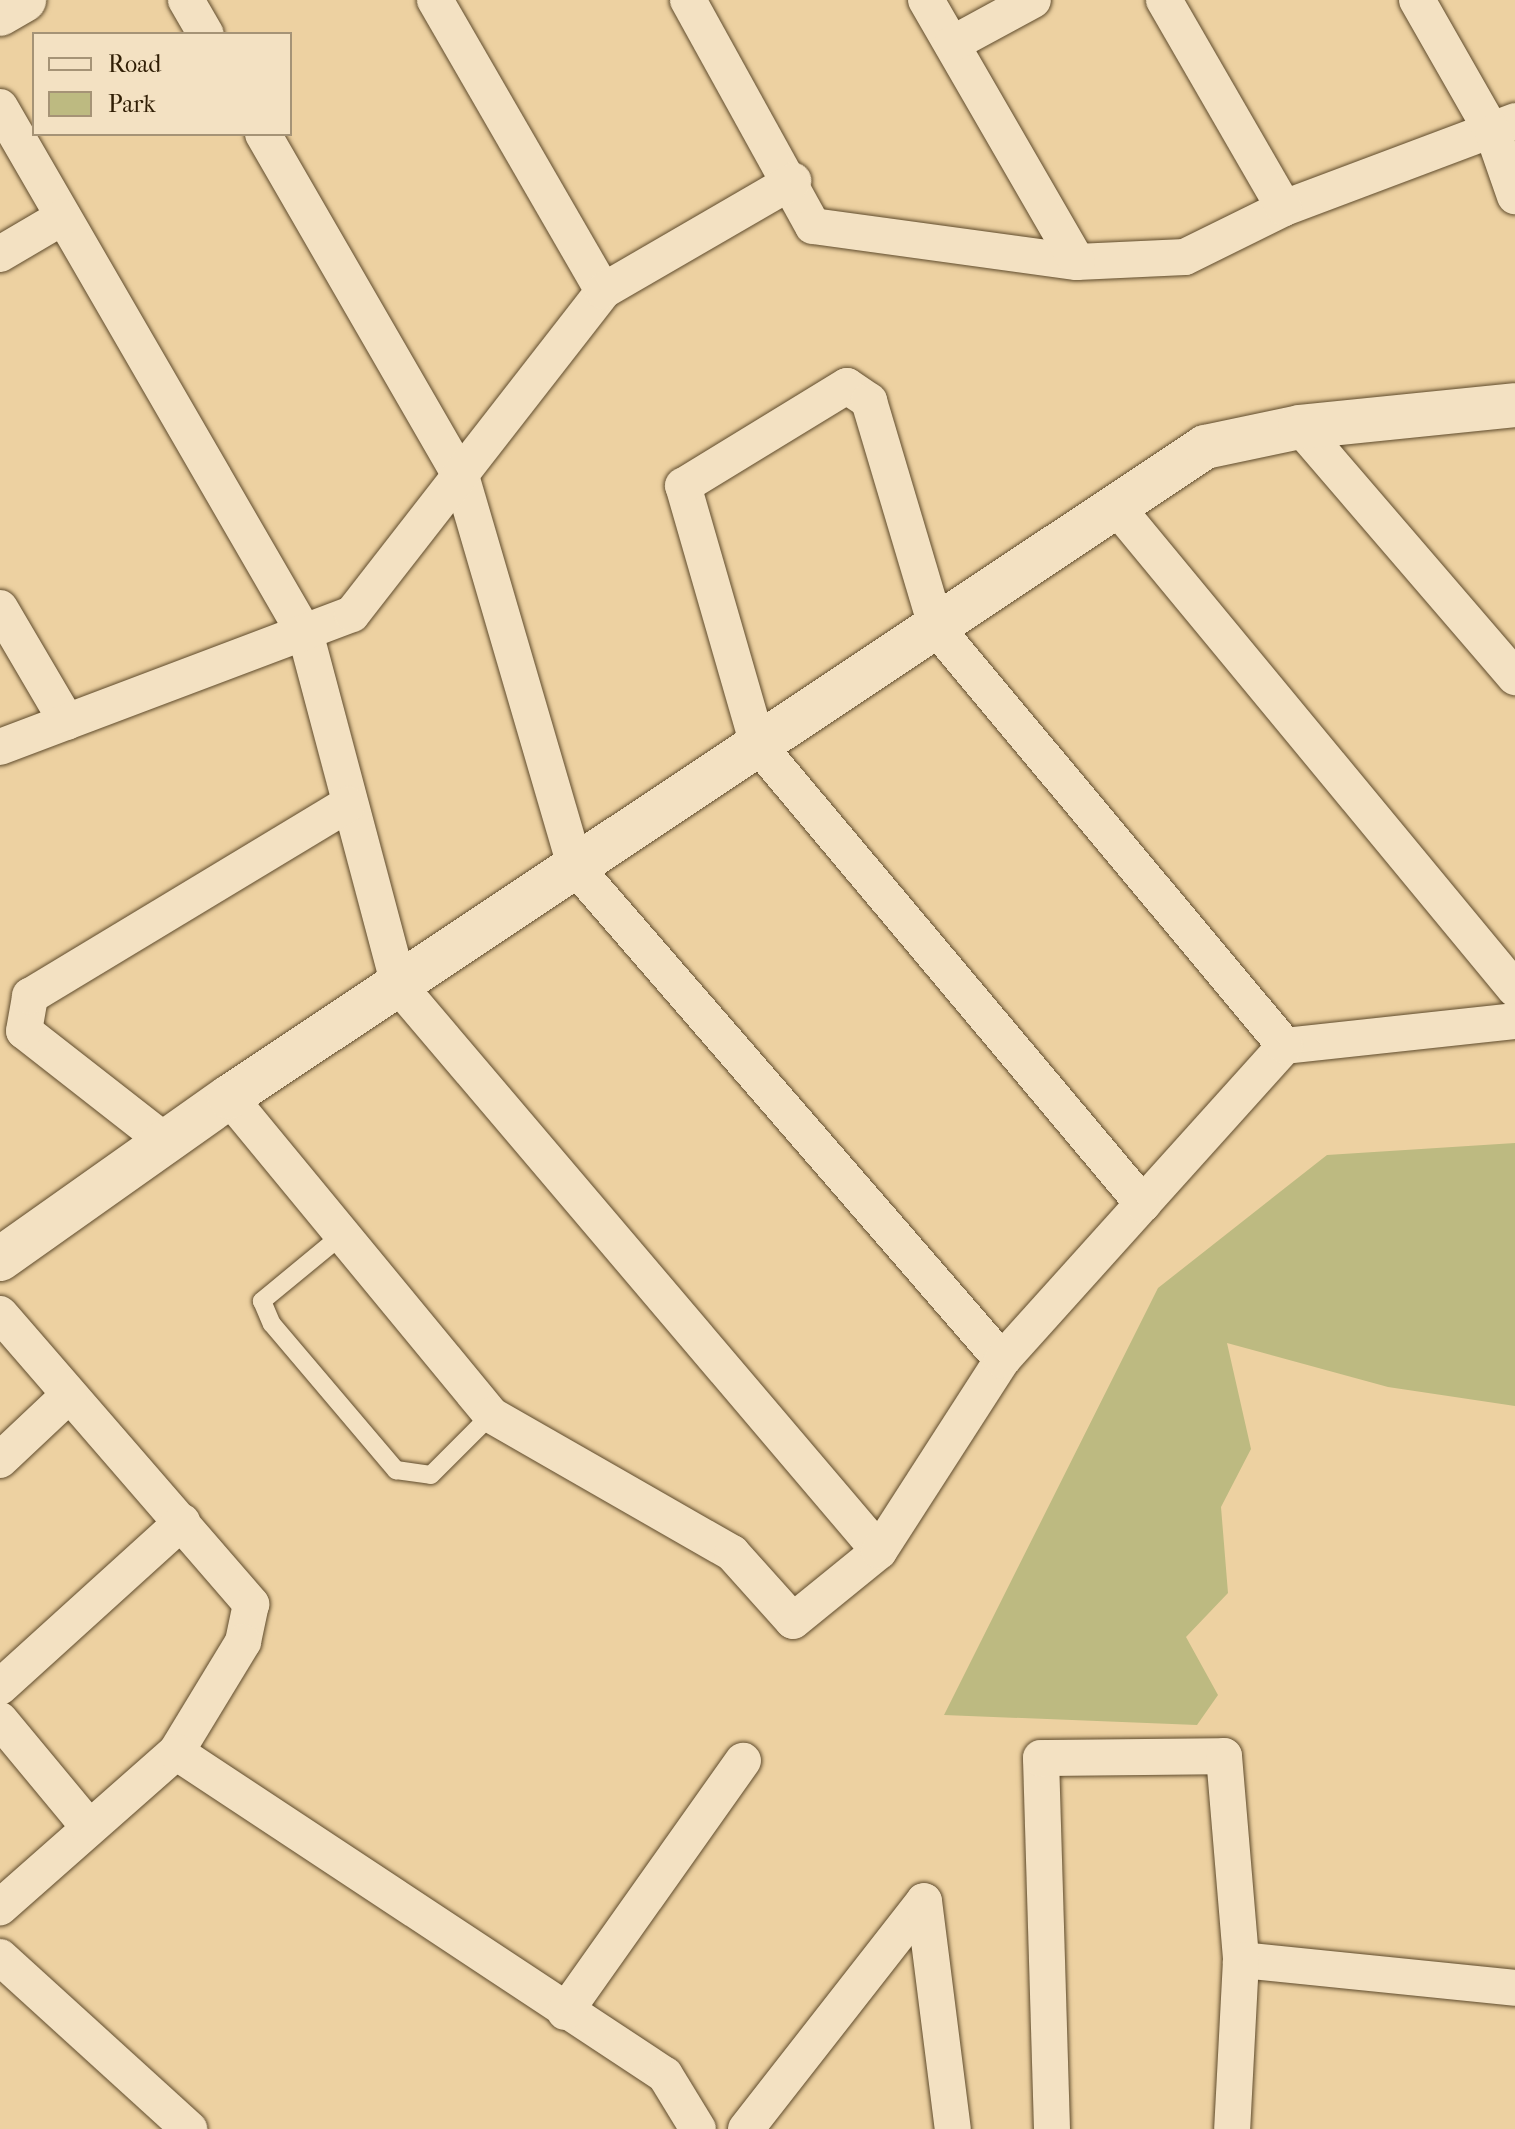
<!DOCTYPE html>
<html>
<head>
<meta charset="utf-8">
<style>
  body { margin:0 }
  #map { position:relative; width:1515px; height:2129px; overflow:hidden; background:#edd1a1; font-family:"IM FELL French Canon",serif }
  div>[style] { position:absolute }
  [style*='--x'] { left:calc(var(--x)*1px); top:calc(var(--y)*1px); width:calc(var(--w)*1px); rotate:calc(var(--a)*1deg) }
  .green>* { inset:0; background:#bdba81 }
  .roads { filter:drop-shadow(0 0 2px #5f4b2c) drop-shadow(0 0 2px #5f4b2c) }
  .service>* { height:18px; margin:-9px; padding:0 9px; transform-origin:9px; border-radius:9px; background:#f3e1c2 }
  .minor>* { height:36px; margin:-18px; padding:0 18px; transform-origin:18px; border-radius:18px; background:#f3e1c2 }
  .tertiary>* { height:44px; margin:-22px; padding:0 22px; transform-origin:22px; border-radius:22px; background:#f3e1c2 }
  span { translate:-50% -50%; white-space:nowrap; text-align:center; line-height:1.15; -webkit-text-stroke:6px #f3e1c2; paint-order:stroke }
  .legend { position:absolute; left:32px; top:32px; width:260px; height:104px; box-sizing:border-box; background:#f3e1c2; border:2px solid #a59376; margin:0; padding:10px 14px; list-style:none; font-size:24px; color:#301e05 }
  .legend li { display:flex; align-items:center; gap:16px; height:40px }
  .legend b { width:40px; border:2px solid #a59376 }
</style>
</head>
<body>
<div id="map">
  <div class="green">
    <i style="clip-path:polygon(1515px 1143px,1515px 1406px,1388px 1387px,1227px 1343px,1251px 1449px,1221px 1507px,1228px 1593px,1186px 1637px,1218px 1695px,1197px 1725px,944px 1715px,1158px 1288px,1327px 1155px)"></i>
  </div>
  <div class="roads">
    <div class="service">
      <i style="--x:342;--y:1235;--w:104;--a:140.5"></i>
      <i style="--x:262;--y:1301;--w:25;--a:67"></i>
      <i style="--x:272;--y:1324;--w:192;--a:49.7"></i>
      <i style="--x:396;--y:1470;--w:35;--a:8"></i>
      <i style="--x:431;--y:1475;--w:85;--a:-45"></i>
    </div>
    <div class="minor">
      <i style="--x:186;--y:0;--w:39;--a:60"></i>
      <i style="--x:435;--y:0;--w:336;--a:60"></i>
      <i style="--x:688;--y:0;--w:258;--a:61.1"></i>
      <i style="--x:813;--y:226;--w:266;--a:7.8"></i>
      <i style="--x:1077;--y:262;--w:108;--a:-2.7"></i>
      <i style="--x:1185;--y:257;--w:110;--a:-26.3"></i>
      <i style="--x:1284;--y:208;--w:247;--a:-20.6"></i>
      <i style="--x:926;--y:0;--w:302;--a:60"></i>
      <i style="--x:1164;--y:0;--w:240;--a:60"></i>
      <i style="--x:1417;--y:0;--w:153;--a:60.3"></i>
      <i style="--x:1493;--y:133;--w:67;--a:70.8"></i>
      <i style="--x:952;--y:44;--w:92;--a:-28.5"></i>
      <i style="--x:0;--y:107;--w:611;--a:59.95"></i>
      <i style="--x:306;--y:636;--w:362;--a:75.1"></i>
      <i style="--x:399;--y:986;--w:741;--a:49.65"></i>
      <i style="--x:263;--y:134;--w:398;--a:60"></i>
      <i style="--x:462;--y:479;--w:405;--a:73.7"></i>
      <i style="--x:576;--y:868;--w:651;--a:49.11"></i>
      <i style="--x:0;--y:254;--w:73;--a:-30.4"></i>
      <i style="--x:1300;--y:427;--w:330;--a:49.3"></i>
      <i style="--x:1114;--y:504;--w:629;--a:50.42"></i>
      <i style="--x:0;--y:608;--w:132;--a:59.6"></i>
      <i style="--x:0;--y:747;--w:376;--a:-20.7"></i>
      <i style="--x:352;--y:614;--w:409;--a:-52.1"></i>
      <i style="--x:603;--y:291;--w:220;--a:-30.1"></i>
      <i style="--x:229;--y:1097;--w:412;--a:50.5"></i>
      <i style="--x:491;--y:1415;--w:278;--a:29.8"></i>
      <i style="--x:732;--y:1553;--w:91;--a:48.1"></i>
      <i style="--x:793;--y:1621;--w:111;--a:-39.1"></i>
      <i style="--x:879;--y:1551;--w:227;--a:-57.2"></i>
      <i style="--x:1002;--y:1360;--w:423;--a:-48"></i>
      <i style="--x:1285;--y:1046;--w:231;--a:-6.2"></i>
      <i style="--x:166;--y:1142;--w:180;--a:-142"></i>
      <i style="--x:24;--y:1031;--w:36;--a:-80"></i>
      <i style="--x:30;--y:996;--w:371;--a:-31.1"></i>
      <i style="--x:1143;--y:1204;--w:599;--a:-129.99"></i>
      <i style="--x:758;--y:745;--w:270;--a:-106.1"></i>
      <i style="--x:683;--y:486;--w:192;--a:-31.4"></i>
      <i style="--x:847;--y:386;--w:27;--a:34"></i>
      <i style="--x:869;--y:401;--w:238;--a:73.4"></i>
      <i style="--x:937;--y:629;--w:543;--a:50.15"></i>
      <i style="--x:0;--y:1314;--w:384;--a:49.1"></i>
      <i style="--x:251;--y:1604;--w:39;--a:102"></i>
      <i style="--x:243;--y:1642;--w:129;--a:121.3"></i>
      <i style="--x:176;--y:1752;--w:235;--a:138.6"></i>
      <i style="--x:0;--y:1460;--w:95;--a:-43.3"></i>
      <i style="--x:0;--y:1687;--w:246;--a:-42.2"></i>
      <i style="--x:0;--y:1720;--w:138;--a:50.3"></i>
      <i style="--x:176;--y:1752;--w:586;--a:33.45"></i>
      <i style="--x:665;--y:2075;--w:63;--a:58.6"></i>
      <i style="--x:0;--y:1957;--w:256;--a:42.3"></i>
      <i style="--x:1241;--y:1960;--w:275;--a:5.8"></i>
      <i style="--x:565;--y:2012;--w:308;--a:-54.7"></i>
      <i style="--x:746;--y:2129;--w:289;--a:-52"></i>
      <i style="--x:924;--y:1901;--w:230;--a:82.8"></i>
      <i style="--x:1052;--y:2129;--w:371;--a:-91.7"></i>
      <i style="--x:1041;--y:1758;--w:183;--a:-0.6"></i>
      <i style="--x:1224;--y:1756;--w:205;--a:85.2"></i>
      <i style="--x:1241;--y:1960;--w:169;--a:93"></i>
    </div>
    <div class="tertiary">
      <i style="--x:0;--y:14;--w:28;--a:-30"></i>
      <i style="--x:0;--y:1259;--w:281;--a:-35.3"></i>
      <i style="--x:229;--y:1097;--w:1173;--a:-33.66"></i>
      <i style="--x:1205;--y:447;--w:97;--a:-11.9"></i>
      <i style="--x:1300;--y:427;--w:216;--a:-5.8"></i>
    </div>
  </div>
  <ul class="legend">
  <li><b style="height:10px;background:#f3e1c2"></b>Road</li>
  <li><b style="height:22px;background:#bdba81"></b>Park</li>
  </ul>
</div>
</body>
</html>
